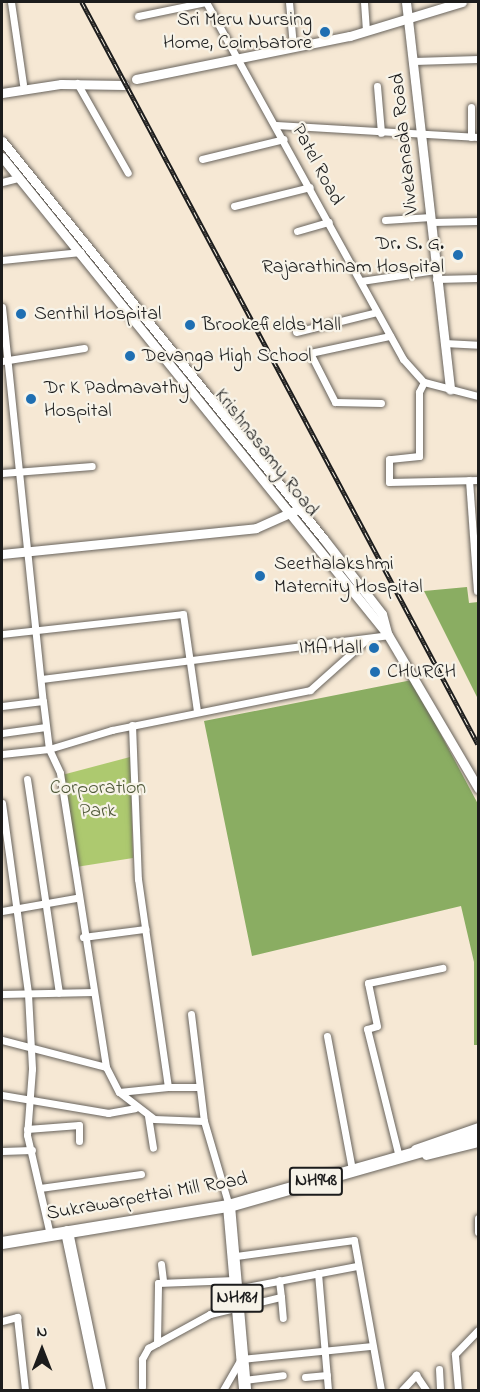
<!DOCTYPE html>
<html>
<head>
<meta charset="utf-8">
<style>
  body { margin:0 }
  #map { position:relative; width:480px; height:1392px; overflow:hidden; background:#f6e8d4; font-family:"Indie Flower",sans-serif }
  div>[style] { position:absolute }
  [style*='--x'] { left:calc(var(--x)*1px); top:calc(var(--y)*1px); width:calc(var(--w)*1px); rotate:calc(var(--a)*1deg) }
  .green>* { inset:0; background:#adc96f }
  .forest>* { inset:0; background:#8aad62 }
  .roads { filter:drop-shadow(0 0 2px #68635c) drop-shadow(0 0 2px #68635c) }
  .street>* { height:7px; margin:-3.5px; padding:0 3.5px; transform-origin:3.5px; border-radius:3.5px; background:#fff }
  .secondary>* { height:9px; margin:-4.5px; padding:0 4.5px; transform-origin:4.5px; border-radius:4.5px; background:#fff }
  .highway>* { height:12px; margin:-6px; padding:0 6px; transform-origin:6px; border-radius:6px; background:#fff }
  .rail>* { height:4.5px; margin-top:-2.25px; transform-origin:0; background:repeating-linear-gradient(90deg,#f7f3e8 0 7px,#1c1c1c 0 14px); box-sizing:border-box; border-block:2px solid #1c1c1c }
  .dots>* { width:16px; height:16px; translate:-50% -50%; box-sizing:border-box; border:3px solid #f7f3e8; border-radius:50% }
  span { translate:-50% -50%; white-space:nowrap; text-align:center; line-height:1.15; -webkit-text-stroke:4.5px #f7f3e8; paint-order:stroke }
  .shield-label span { padding:2px 4px; background:#f7f3e8; border:2px solid; border-radius:4px; -webkit-text-stroke-width:0 }
  .shield-label { font-size:18px; color:#1c1c1c; font-weight:700 }
  .poi-label { font-size:20px; color:#1c1c1c }
  .right { translate:-100% -50%; text-align:right }
  .left { translate:0 -50%; text-align:left }
  .street-label { font-size:20px; color:#1c1c1c }
  .park-label { font-size:20px; color:#4f5939 }
  .frame { position:absolute; inset:0; border:3px solid #1c1c1c; pointer-events:none }
  .north { position:absolute; left:12px; top:1320px; width:60px; height:60px; -webkit-text-stroke:4px #f7f3e8; paint-order:stroke; rotate:0deg; font-size:16px; font-weight:700; line-height:24px; text-align:center; color:#1c1c1c }
  .north::after { content:''; display:block; margin:auto; width:21px; height:27px; background:#1c1c1c; clip-path:polygon(50% 0,100% 100%,50% 72%,0 100%) }
</style>
</head>
<body>
<div id="map">
  <div class="green">
    <i style="clip-path:polygon(130px 757px,133px 858px,76px 867px,62px 775px)"></i>
  </div>
  <div class="forest">
    <i style="clip-path:polygon(467px 587px,469px 603px,478px 602px,478px 699px,424px 591px)"></i>
    <i style="clip-path:polygon(412px 680px,478px 804px,478px 1045px,474px 1045px,474px 962px,461px 906px,252px 956px,204px 721px)"></i>
  </div>
  <div class="roads">
    <div class="street">
      <i style="--x:11;--y:2;--w:83;--a:81.7"></i>
      <i style="--x:206;--y:2;--w:408;--a:61.1"></i>
      <i style="--x:403;--y:359;--w:31;--a:48"></i>
      <i style="--x:424;--y:382;--w:56;--a:14.5"></i>
      <i style="--x:289;--y:2;--w:44;--a:84.8"></i>
      <i style="--x:364;--y:2;--w:29;--a:86"></i>
      <i style="--x:138;--y:16;--w:69;--a:-11.6"></i>
      <i style="--x:414;--y:61;--w:64;--a:-1.8"></i>
      <i style="--x:77;--y:83;--w:103;--a:60.5"></i>
      <i style="--x:377;--y:86;--w:47;--a:85.1"></i>
      <i style="--x:471;--y:107;--w:30;--a:90"></i>
      <i style="--x:276;--y:125;--w:202;--a:3.4"></i>
      <i style="--x:202;--y:159;--w:84;--a:-13.7"></i>
      <i style="--x:2;--y:182;--w:16;--a:-14"></i>
      <i style="--x:234;--y:206;--w:78;--a:-14"></i>
      <i style="--x:385;--y:220;--w:46;--a:-3.7"></i>
      <i style="--x:432;--y:222;--w:46;--a:-1.2"></i>
      <i style="--x:297;--y:231;--w:33;--a:-16"></i>
      <i style="--x:2;--y:260;--w:79;--a:-5.8"></i>
      <i style="--x:436;--y:279;--w:42;--a:-1.4"></i>
      <i style="--x:361;--y:281;--w:75;--a:-8.5"></i>
      <i style="--x:2;--y:307;--w:396;--a:84.1"></i>
      <i style="--x:43;--y:701;--w:48;--a:82.9"></i>
      <i style="--x:49;--y:749;--w:26;--a:65"></i>
      <i style="--x:60;--y:773;--w:298;--a:81.1"></i>
      <i style="--x:296;--y:332;--w:83;--a:-13.9"></i>
      <i style="--x:444;--y:343;--w:34;--a:3"></i>
      <i style="--x:2;--y:361;--w:83;--a:-9"></i>
      <i style="--x:424;--y:382;--w:11;--a:117"></i>
      <i style="--x:419;--y:392;--w:64;--a:90"></i>
      <i style="--x:419;--y:456;--w:30;--a:174"></i>
      <i style="--x:389;--y:459;--w:23;--a:90"></i>
      <i style="--x:389;--y:482;--w:89;--a:-1.3"></i>
      <i style="--x:381;--y:403;--w:46;--a:-178.8"></i>
      <i style="--x:335;--y:402;--w:55;--a:-117"></i>
      <i style="--x:310;--y:353;--w:82;--a:-12"></i>
      <i style="--x:2;--y:473;--w:90;--a:-4.4"></i>
      <i style="--x:469;--y:480;--w:111;--a:85.9"></i>
      <i style="--x:2;--y:634;--w:182;--a:-6.3"></i>
      <i style="--x:183;--y:614;--w:98;--a:81.8"></i>
      <i style="--x:41;--y:679;--w:350;--a:-7.2"></i>
      <i style="--x:2;--y:706;--w:41;--a:-7"></i>
      <i style="--x:132;--y:725;--w:154;--a:87.8"></i>
      <i style="--x:138;--y:879;--w:210;--a:81.8"></i>
      <i style="--x:168;--y:1087;--w:31;--a:0"></i>
      <i style="--x:2;--y:733;--w:44;--a:-7.8"></i>
      <i style="--x:2;--y:754;--w:47;--a:-6.1"></i>
      <i style="--x:49;--y:749;--w:66;--a:-16.8"></i>
      <i style="--x:112;--y:730;--w:202;--a:-11.4"></i>
      <i style="--x:310;--y:690;--w:74;--a:-41.7"></i>
      <i style="--x:27;--y:779;--w:216;--a:81.5"></i>
      <i style="--x:2;--y:803;--w:193;--a:82.2"></i>
      <i style="--x:28;--y:994;--w:75;--a:86.9"></i>
      <i style="--x:32;--y:1069;--w:66;--a:94.3"></i>
      <i style="--x:27;--y:1135;--w:103;--a:77"></i>
      <i style="--x:2;--y:911;--w:75;--a:-10"></i>
      <i style="--x:83;--y:937;--w:63;--a:-7.4"></i>
      <i style="--x:2;--y:994;--w:92;--a:-1.2"></i>
      <i style="--x:191;--y:1014;--w:108;--a:83.1"></i>
      <i style="--x:204;--y:1121;--w:89;--a:73.6"></i>
      <i style="--x:327;--y:1036;--w:136;--a:79.4"></i>
      <i style="--x:2;--y:1040;--w:107;--a:14.6"></i>
      <i style="--x:106;--y:1067;--w:28;--a:63"></i>
      <i style="--x:119;--y:1092;--w:44;--a:37.6"></i>
      <i style="--x:154;--y:1119;--w:50;--a:2.3"></i>
      <i style="--x:119;--y:1092;--w:49;--a:-5.8"></i>
      <i style="--x:2;--y:1095;--w:108;--a:9.6"></i>
      <i style="--x:108;--y:1113;--w:27;--a:-10"></i>
      <i style="--x:148;--y:1116;--w:32;--a:81"></i>
      <i style="--x:27;--y:1129;--w:52;--a:-4.4"></i>
      <i style="--x:79;--y:1125;--w:16;--a:90"></i>
      <i style="--x:2;--y:1151;--w:30;--a:-2"></i>
      <i style="--x:399;--y:1157;--w:132;--a:-104"></i>
      <i style="--x:367;--y:1029;--w:10;--a:-17"></i>
      <i style="--x:377;--y:1026;--w:44;--a:-101.8"></i>
      <i style="--x:368;--y:983;--w:76;--a:-11.5"></i>
      <i style="--x:40;--y:1188;--w:102;--a:-7.9"></i>
      <i style="--x:478;--y:1218;--w:14;--a:90"></i>
      <i style="--x:236;--y:1256;--w:119;--a:-7.7"></i>
      <i style="--x:354;--y:1240;--w:152;--a:79.8"></i>
      <i style="--x:161;--y:1264;--w:17;--a:83"></i>
      <i style="--x:318;--y:1273;--w:117;--a:85.1"></i>
      <i style="--x:236;--y:1289;--w:123;--a:-10.8"></i>
      <i style="--x:281;--y:1297;--w:21;--a:85"></i>
      <i style="--x:2;--y:1321;--w:16;--a:-15"></i>
      <i style="--x:17;--y:1317;--w:73;--a:83.7"></i>
      <i style="--x:157;--y:1343;--w:60;--a:-89"></i>
      <i style="--x:158;--y:1283;--w:77;--a:-2.2"></i>
      <i style="--x:439;--y:1369;--w:21;--a:87"></i>
      <i style="--x:305;--y:1377;--w:22;--a:-5"></i>
      <i style="--x:244;--y:1380;--w:39;--a:-7"></i>
      <i style="--x:142;--y:1387;--w:28;--a:-90"></i>
      <i style="--x:142;--y:1359;--w:13;--a:-61"></i>
      <i style="--x:148;--y:1348;--w:71;--a:-28.7"></i>
      <i style="--x:210;--y:1314;--w:73;--a:-13.5"></i>
      <i style="--x:281;--y:1297;--w:17;--a:-97"></i>
      <i style="--x:223;--y:1390;--w:36;--a:-60"></i>
      <i style="--x:241;--y:1359;--w:132;--a:-5.7"></i>
      <i style="--x:402;--y:1390;--w:21;--a:-47"></i>
      <i style="--x:416;--y:1375;--w:18;--a:56"></i>
      <i style="--x:458;--y:1390;--w:36;--a:-95"></i>
      <i style="--x:455;--y:1354;--w:33;--a:-46"></i>
    </div>
    <div class="secondary">
      <i style="--x:406;--y:2;--w:390;--a:83.5"></i>
      <i style="--x:136;--y:79;--w:218;--a:-11.4"></i>
      <i style="--x:350;--y:36;--w:117;--a:-16.9"></i>
      <i style="--x:2;--y:93;--w:60;--a:-8.7"></i>
      <i style="--x:61;--y:84;--w:63;--a:0.9"></i>
      <i style="--x:2;--y:141;--w:511;--a:51.04"></i>
      <i style="--x:323;--y:538;--w:96;--a:52.2"></i>
      <i style="--x:382;--y:614;--w:20;--a:75"></i>
      <i style="--x:2;--y:157;--w:614;--a:51.08"></i>
      <i style="--x:388;--y:635;--w:178;--a:59.5"></i>
      <i style="--x:2;--y:554;--w:255;--a:-5.8"></i>
      <i style="--x:256;--y:528;--w:42;--a:-24.1"></i>
      <i style="--x:415;--y:1149;--w:67;--a:-19.2"></i>
      <i style="--x:426;--y:1155;--w:54;--a:-14"></i>
    </div>
    <div class="highway">
      <i style="--x:229;--y:1206;--w:185;--a:85"></i>
      <i style="--x:67;--y:1232;--w:161;--a:78.2"></i>
      <i style="--x:2;--y:1243;--w:230;--a:-9.3"></i>
      <i style="--x:229;--y:1206;--w:259;--a:-15.9"></i>
    </div>
  </div>
  <div class="rail">
    <i style="--x:82;--y:2;--w:841;--a:61.91"></i>
  </div>
  <div class="dots">
    <i style="left:325px;top:32px;background:#1f6fb2"></i>
    <i style="left:458px;top:255px;background:#1f6fb2"></i>
    <i style="left:21px;top:314px;background:#1f6fb2"></i>
    <i style="left:190px;top:325px;background:#1f6fb2"></i>
    <i style="left:130px;top:356px;background:#1f6fb2"></i>
    <i style="left:31px;top:399px;background:#1f6fb2"></i>
    <i style="left:260px;top:576px;background:#1f6fb2"></i>
    <i style="left:374px;top:648px;background:#1f6fb2"></i>
    <i style="left:375px;top:672px;background:#1f6fb2"></i>
  </div>
  <div class="shield-label">
    <span style="left:316px;top:1181px">NH948</span>
    <span style="left:237px;top:1298px">NH181</span>
  </div>
  <div class="poi-label">
    <span class="right" style="left:312px;top:32px">Sri Meru Nursing<br>Home, Coimbatore</span>
    <span class="right" style="left:444px;top:256px">Dr. S. G.<br>Rajarathinam Hospital</span>
    <span class="left" style="left:34px;top:314px">Senthil Hospital</span>
    <span class="left" style="left:202px;top:325px">Brookefields Mall</span>
    <span class="left" style="left:142px;top:356px">Devanga High School</span>
    <span class="left" style="left:44px;top:400px">Dr K Padmavathy<br>Hospital</span>
    <span class="left" style="left:274px;top:576px">Seethalakshmi<br>Maternity Hospital</span>
    <span class="right" style="left:362px;top:648px">IMA Hall</span>
    <span class="left" style="left:387px;top:672px">CHURCH</span>
  </div>
  <div class="street-label">
    <span style="left:405px;top:144px;rotate:-96deg">Vivekanada Road</span>
    <span style="left:317px;top:165px;rotate:62deg">Patel Road</span>
    <span style="left:266px;top:453px;rotate:52deg">Krishnasamy Road</span>
    <span style="left:147px;top:1197px;rotate:-10deg">Sukrawarpettai Mill Road</span>
  </div>
  <div class="park-label">
    <span style="left:98px;top:800px">Corporation<br>Park</span>
  </div>
  <div class="frame"></div>
  <div class="north">N</div>
</div>
</body>
</html>
